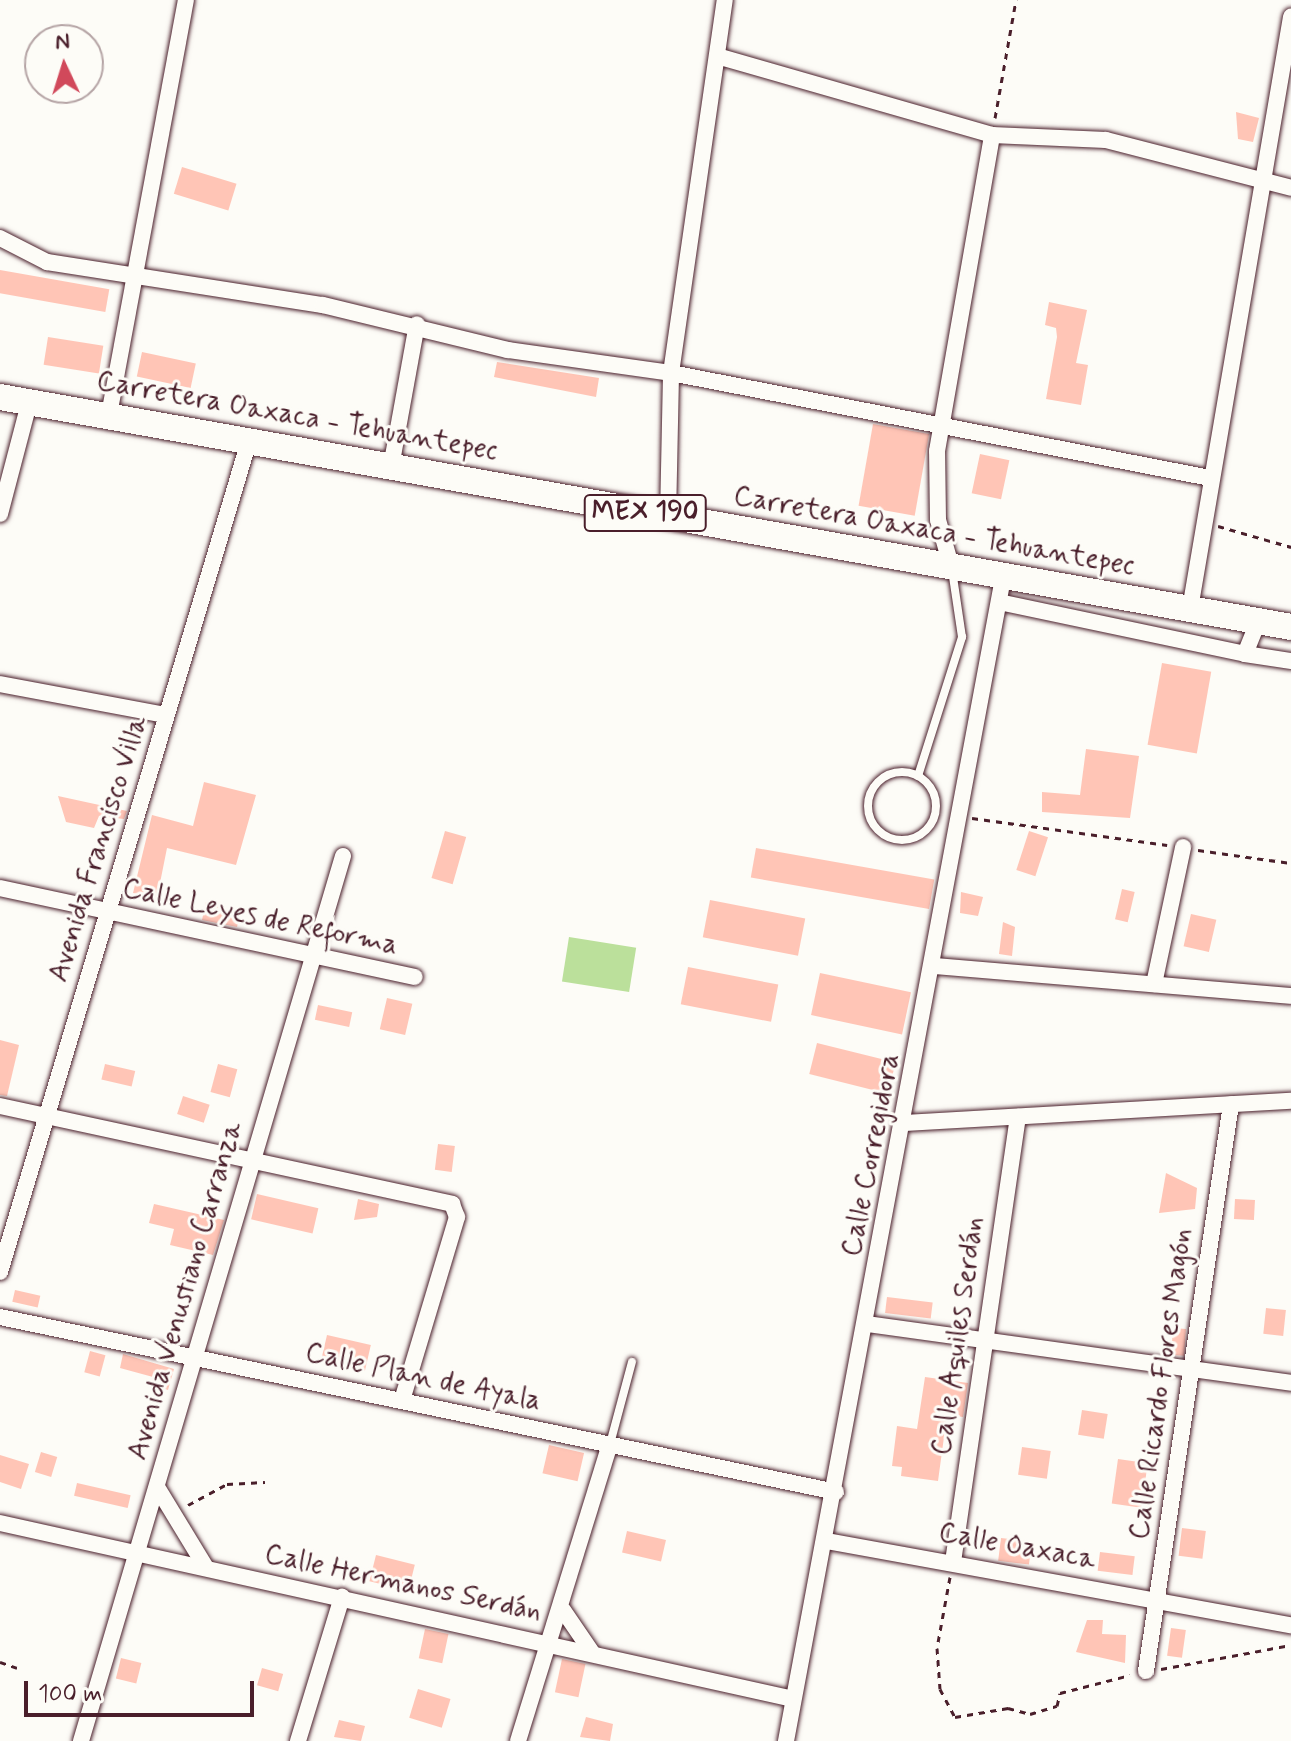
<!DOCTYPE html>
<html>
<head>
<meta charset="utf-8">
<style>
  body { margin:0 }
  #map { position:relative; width:1291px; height:1741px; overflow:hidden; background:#fdfcf7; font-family:Mynerve,sans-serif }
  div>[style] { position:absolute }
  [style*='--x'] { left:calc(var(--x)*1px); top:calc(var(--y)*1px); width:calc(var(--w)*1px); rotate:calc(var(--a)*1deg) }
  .green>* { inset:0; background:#bbe09b; transform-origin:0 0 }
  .building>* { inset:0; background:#ffc5b6; transform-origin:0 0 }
  .path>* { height:3px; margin-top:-1.5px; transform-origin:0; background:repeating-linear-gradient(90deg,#4a1f2b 0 6px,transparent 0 12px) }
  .roads { filter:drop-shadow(0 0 2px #4a1f2b) drop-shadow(0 0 2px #4a1f2b) }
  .service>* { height:8px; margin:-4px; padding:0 4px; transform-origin:4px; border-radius:4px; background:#fdfcf7 }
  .service>.ring { margin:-4px; padding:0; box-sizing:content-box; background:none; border:8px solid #fdfcf7; border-radius:50% }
  .minor>* { height:16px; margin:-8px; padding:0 8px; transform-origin:8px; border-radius:8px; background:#fdfcf7 }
  .primary>* { height:26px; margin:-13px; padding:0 13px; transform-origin:13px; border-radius:13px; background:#fdfcf7 }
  span { translate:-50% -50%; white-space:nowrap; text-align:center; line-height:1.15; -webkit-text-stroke:6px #fdfcf7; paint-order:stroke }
  .shield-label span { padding:2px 6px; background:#fdfcf7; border:2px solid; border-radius:6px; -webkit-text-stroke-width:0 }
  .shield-label { font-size:26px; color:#4a1f2b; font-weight:700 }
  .street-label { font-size:28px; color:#4a1f2b }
  .north { position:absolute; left:24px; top:24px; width:80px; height:80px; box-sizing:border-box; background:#fdfcf7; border:2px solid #b5a4a5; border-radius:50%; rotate:356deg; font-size:22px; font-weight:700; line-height:32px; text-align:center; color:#4a1f2b }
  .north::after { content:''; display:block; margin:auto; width:28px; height:36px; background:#d1495b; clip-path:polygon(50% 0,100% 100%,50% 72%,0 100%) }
  .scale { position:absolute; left:24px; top:1681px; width:230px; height:36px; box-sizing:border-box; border:4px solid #4a1f2b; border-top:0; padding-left:10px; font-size:24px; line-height:28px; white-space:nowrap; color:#4a1f2b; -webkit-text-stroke:6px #fdfcf7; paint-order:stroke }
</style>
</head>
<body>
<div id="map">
  <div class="green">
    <i style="left:569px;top:937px;width:68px;height:45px;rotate:9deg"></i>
  </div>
  <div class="building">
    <i style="clip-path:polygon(1236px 112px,1259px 118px,1253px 142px,1238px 139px)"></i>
    <i style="left:182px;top:167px;width:57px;height:28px;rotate:17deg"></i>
    <i style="left:0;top:270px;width:111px;height:23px;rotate:10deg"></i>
    <i style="clip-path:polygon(1049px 302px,1087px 310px,1076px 363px,1088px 365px,1081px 405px,1046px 399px,1057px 337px,1056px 328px,1045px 325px)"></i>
    <i style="left:48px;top:337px;width:56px;height:28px;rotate:9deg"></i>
    <i style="left:142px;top:352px;width:55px;height:25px;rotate:12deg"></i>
    <i style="clip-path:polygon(497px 362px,599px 378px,596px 397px,494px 377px)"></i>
    <i style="left:873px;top:424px;width:57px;height:83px;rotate:10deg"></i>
    <i style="left:980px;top:454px;width:30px;height:40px;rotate:12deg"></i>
    <i style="left:1162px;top:663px;width:50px;height:83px;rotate:10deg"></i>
    <i style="clip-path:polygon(1086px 749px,1139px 756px,1130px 818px,1042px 812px,1042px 792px,1080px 795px)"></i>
    <i style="clip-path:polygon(204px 782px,256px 795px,236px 865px,167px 848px,157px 898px,133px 893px,152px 815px,193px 826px)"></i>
    <i style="clip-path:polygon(58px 796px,127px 811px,124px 819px,99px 816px,94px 828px,66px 822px)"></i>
    <i style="left:445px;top:831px;width:22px;height:49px;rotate:16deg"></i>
    <i style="left:1029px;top:831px;width:20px;height:41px;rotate:18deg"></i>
    <i style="left:756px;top:848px;width:181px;height:30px;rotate:10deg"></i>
    <i style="left:1122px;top:889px;width:13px;height:31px;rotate:13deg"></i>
    <i style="clip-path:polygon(961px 892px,983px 897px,978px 916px,960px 913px)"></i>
    <i style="left:710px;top:900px;width:97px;height:38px;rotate:11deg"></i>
    <i style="clip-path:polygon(206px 902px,240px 914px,237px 927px,202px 920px)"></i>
    <i style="left:1191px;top:914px;width:26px;height:33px;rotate:13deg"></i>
    <i style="clip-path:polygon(1003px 922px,1015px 927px,1012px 956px,999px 954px)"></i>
    <i style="left:688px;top:967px;width:92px;height:38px;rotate:11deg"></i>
    <i style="left:820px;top:973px;width:93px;height:43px;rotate:12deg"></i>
    <i style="left:387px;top:998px;width:26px;height:32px;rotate:13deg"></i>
    <i style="left:318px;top:1005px;width:35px;height:15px;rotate:12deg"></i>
    <i style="clip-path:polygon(0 1040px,19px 1045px,7px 1096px,0 1095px)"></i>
    <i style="left:817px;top:1043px;width:81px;height:32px;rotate:14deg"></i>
    <i style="left:105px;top:1064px;width:31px;height:16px;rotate:13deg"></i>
    <i style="left:218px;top:1064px;width:20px;height:29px;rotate:15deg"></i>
    <i style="left:183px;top:1096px;width:28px;height:19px;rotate:18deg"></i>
    <i style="left:438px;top:1144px;width:17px;height:26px;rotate:7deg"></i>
    <i style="clip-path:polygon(1166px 1173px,1197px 1188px,1195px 1209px,1159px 1213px)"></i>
    <i style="left:257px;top:1194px;width:63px;height:26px;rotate:13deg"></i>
    <i style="clip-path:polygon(358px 1199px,379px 1204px,377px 1217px,354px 1220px)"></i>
    <i style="left:1235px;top:1199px;width:20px;height:20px;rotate:3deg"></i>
    <i style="clip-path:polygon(154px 1204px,224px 1220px,213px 1255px,170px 1245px,174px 1229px,149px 1223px)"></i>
    <i style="left:15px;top:1290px;width:26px;height:12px;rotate:13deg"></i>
    <i style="left:887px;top:1297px;width:46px;height:16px;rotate:7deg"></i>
    <i style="left:1266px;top:1308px;width:20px;height:26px;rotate:6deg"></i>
    <i style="left:1173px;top:1328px;width:13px;height:27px;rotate:4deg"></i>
    <i style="left:327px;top:1335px;width:45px;height:26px;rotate:13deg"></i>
    <i style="left:90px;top:1351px;width:16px;height:22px;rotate:15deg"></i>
    <i style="clip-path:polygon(123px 1354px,174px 1369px,168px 1390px,151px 1384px,153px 1377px,120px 1368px)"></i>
    <i style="clip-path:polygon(925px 1377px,968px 1383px,963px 1417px,947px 1415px,938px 1481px,901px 1476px,902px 1467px,892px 1466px,897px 1426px,917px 1429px)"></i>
    <i style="left:1082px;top:1410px;width:26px;height:25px;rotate:9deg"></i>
    <i style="left:549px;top:1445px;width:36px;height:29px;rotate:13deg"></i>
    <i style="left:1022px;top:1447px;width:29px;height:28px;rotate:8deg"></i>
    <i style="left:41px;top:1452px;width:17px;height:21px;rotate:17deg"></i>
    <i style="clip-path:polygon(0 1455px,29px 1464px,21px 1489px,0 1482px)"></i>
    <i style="left:1118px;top:1459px;width:30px;height:45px;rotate:8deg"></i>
    <i style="left:77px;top:1483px;width:55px;height:13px;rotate:13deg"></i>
    <i style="left:1182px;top:1528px;width:24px;height:28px;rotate:7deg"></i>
    <i style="left:627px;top:1531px;width:40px;height:22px;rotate:13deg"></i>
    <i style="left:1001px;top:1538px;width:31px;height:23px;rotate:7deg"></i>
    <i style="left:1100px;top:1552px;width:35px;height:19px;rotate:7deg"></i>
    <i style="left:376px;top:1555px;width:40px;height:27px;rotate:14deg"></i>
    <i style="clip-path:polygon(1087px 1620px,1103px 1620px,1102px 1634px,1126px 1635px,1125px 1663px,1076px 1652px)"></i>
    <i style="left:1171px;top:1628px;width:15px;height:28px;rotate:8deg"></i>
    <i style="left:425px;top:1629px;width:24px;height:30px;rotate:12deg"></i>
    <i style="left:121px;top:1658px;width:21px;height:21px;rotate:14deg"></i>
    <i style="left:562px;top:1659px;width:24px;height:34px;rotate:12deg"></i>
    <i style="left:262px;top:1668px;width:22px;height:18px;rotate:16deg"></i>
    <i style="left:418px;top:1689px;width:34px;height:30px;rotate:17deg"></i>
    <i style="clip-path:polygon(586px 1717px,613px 1724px,610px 1741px,580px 1737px)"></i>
    <i style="clip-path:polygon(339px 1720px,365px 1726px,361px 1741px,334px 1737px)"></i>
  </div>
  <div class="path">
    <i style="--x:995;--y:118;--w:120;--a:-79.9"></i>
    <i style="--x:1218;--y:526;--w:76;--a:16"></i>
    <i style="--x:972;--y:818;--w:197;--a:7.9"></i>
    <i style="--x:1198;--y:850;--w:94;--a:8"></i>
    <i style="--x:188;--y:1505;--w:44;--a:-28.3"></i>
    <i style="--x:227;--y:1484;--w:38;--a:-3"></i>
    <i style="--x:950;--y:1577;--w:72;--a:100.4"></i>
    <i style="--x:937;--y:1648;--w:41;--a:85.8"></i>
    <i style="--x:940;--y:1689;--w:32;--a:62"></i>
    <i style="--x:955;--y:1717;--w:54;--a:-9.6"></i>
    <i style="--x:1008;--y:1708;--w:23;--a:15"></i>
    <i style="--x:1030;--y:1714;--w:28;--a:-17"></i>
    <i style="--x:1057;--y:1706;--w:13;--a:-77"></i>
    <i style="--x:1060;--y:1693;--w:72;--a:-14.4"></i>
    <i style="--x:0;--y:1662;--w:18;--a:19"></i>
    <i style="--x:1161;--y:1669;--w:132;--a:-10.5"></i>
  </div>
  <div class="roads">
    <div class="service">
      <i class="ring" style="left:868px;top:772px;width:60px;height:60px"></i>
      <i style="--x:918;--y:776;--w:146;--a:-72.4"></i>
      <i style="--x:962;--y:637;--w:68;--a:-98.5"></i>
      <i style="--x:610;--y:1444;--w:85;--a:-75"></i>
    </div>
    <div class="minor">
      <i style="--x:717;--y:56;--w:286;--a:16"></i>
      <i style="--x:992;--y:135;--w:114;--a:2.5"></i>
      <i style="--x:1106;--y:140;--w:191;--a:14.5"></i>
      <i style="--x:0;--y:238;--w:53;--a:27.1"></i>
      <i style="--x:47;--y:262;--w:279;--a:8.9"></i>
      <i style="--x:323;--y:305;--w:190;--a:13.7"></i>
      <i style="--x:508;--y:350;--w:165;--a:8"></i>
      <i style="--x:671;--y:373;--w:549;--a:11.02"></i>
      <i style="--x:109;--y:415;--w:422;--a:-79.5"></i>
      <i style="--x:391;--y:467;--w:145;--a:-79.7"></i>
      <i style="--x:0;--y:514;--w:118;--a:-75.3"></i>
      <i style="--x:668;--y:518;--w:145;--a:-88.8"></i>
      <i style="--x:671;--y:373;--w:377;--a:-81.8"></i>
      <i style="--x:952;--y:569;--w:51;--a:-105.9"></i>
      <i style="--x:938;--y:520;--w:69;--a:-90.8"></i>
      <i style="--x:937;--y:451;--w:321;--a:-80.1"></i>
      <i style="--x:999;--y:602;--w:251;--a:11.9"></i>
      <i style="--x:1245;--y:654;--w:35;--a:-68"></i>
      <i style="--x:1190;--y:609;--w:601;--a:-80.32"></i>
      <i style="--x:1245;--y:654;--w:47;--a:8.7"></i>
      <i style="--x:0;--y:684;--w:169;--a:10.6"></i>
      <i style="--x:0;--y:888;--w:424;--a:12.1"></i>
      <i style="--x:934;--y:966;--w:358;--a:4.8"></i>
      <i style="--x:1154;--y:984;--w:140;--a:-78"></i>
      <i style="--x:0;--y:1106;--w:463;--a:12.2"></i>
      <i style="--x:452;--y:1204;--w:14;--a:69"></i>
      <i style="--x:457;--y:1217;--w:191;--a:106.7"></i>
      <i style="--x:904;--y:1123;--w:388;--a:-3.3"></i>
      <i style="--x:0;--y:1272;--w:868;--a:-73.32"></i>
      <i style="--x:0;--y:1317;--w:854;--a:11.82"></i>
      <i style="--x:867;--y:1324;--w:428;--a:7.9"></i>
      <i style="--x:157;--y:1487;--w:92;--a:58.7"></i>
      <i style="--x:0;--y:1523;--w:812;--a:12.51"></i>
      <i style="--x:827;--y:1541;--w:472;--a:10.3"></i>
      <i style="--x:953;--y:1562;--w:450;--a:-81.7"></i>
      <i style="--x:563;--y:1610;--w:53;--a:55.7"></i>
      <i style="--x:1146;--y:1671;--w:573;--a:-81.47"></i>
      <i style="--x:81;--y:1741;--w:923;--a:-73.51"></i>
      <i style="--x:298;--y:1741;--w:151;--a:-73"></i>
      <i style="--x:518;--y:1741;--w:311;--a:-72.8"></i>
      <i style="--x:786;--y:1741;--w:1183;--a:-79.43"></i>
    </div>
    <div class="primary">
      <i style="--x:0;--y:397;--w:1311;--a:10.1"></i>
    </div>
  </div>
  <div class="shield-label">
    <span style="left:645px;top:513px">MEX 190</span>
  </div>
  <div class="street-label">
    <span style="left:297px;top:417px;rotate:10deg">Carretera Oaxaca - Tehuantepec</span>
    <span style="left:934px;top:532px;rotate:10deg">Carretera Oaxaca - Tehuantepec</span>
    <span style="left:99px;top:849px;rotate:-73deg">Avenida Francisco Villa</span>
    <span style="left:260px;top:918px;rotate:12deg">Calle Leyes de Reforma</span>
    <span style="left:872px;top:1155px;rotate:-79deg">Calle Corregidora</span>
    <span style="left:186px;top:1291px;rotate:-74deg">Avenida Venustiano Carranza</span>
    <span style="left:959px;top:1336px;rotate:-82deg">Calle Aquiles Serdán</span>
    <span style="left:423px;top:1378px;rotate:12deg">Calle Plan de Ayala</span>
    <span style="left:1162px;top:1384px;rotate:-82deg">Calle Ricardo Flores Magón</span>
    <span style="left:1017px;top:1547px;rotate:10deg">Calle Oaxaca</span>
    <span style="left:403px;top:1584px;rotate:12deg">Calle Hermanos Serdán</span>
  </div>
  <div class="north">N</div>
  <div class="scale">100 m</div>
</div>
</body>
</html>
